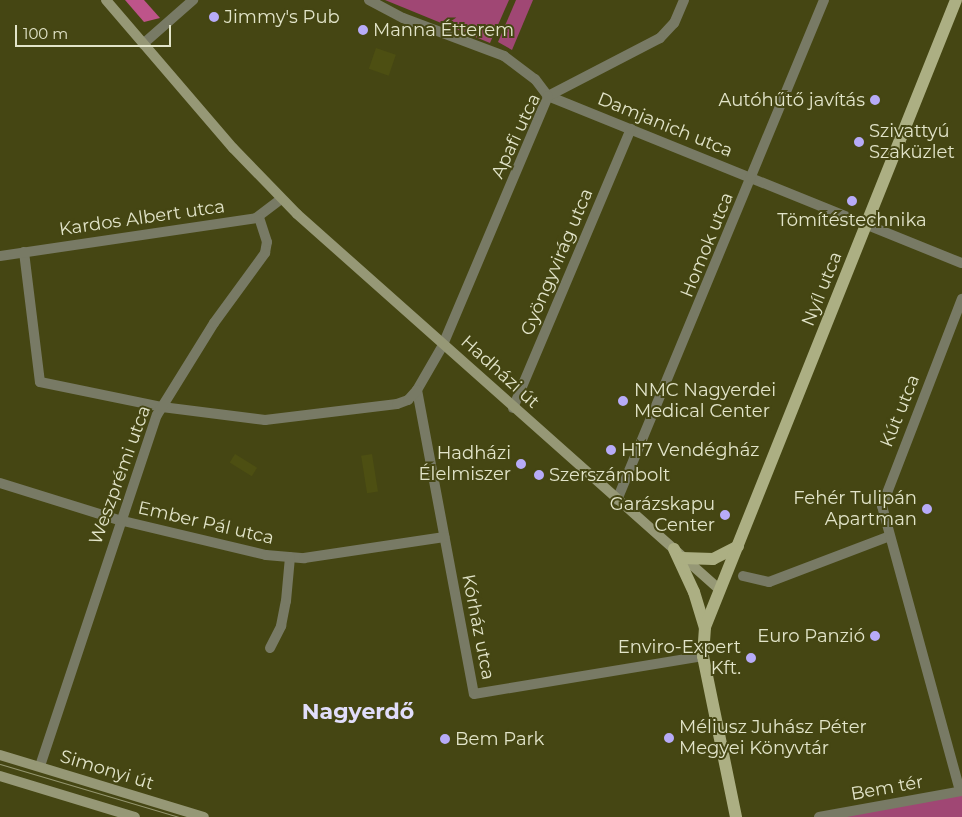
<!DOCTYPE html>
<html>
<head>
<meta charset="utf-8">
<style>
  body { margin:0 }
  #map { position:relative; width:962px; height:817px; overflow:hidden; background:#454613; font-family:Montserrat,sans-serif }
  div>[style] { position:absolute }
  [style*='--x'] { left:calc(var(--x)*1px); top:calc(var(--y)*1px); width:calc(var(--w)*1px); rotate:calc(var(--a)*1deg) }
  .built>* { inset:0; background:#4d4f12; transform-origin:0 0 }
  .green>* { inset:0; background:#a04774 }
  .forest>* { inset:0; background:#be548a }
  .street>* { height:10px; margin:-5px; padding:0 5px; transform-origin:5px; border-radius:5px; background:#787a65 }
  .secondary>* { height:10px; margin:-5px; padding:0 5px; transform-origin:5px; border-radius:5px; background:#969876 }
  .primary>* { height:12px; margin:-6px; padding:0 6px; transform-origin:6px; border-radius:6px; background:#acaf83 }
  .tram>* { height:1px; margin:-0.5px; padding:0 0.5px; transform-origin:0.5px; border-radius:0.5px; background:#959770 }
  .dots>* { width:14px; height:14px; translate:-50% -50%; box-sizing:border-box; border:2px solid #454613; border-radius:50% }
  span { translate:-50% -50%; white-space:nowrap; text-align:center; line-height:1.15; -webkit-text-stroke:4px #454613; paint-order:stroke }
  .poi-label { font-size:18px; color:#e2e4c9 }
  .left { translate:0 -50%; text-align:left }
  .right { translate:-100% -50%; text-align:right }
  .street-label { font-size:18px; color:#e2e4c9 }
  .district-label { font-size:22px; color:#e1ddfb; font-weight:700 }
  .scale { position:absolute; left:15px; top:25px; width:156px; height:22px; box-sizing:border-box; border:2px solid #e2e4c9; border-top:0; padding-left:6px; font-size:15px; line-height:18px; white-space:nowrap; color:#e2e4c9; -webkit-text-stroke:4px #454613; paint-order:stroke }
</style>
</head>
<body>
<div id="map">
  <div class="built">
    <i style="left:376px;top:48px;width:21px;height:22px;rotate:19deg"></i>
    <i style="left:235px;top:454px;width:26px;height:10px;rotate:32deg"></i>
    <i style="left:372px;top:454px;width:38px;height:11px;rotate:81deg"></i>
  </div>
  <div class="green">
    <i style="clip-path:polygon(385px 0,509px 0,490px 43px)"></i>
    <i style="clip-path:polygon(516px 0,533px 0,512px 50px,498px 42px)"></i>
    <i style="clip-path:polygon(962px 791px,962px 817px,819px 817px)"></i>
  </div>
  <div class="forest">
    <i style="clip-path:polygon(125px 0,144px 0,160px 18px,144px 22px)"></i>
  </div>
  <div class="street">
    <i style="--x:369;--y:0;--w:38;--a:28"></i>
    <i style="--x:403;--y:18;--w:108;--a:20.6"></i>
    <i style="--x:504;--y:56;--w:39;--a:37"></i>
    <i style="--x:535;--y:79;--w:21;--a:53"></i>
    <i style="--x:548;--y:96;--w:446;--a:22"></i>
    <i style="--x:684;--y:0;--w:25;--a:113"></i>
    <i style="--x:674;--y:23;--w:21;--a:133"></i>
    <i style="--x:660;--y:38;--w:126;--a:152.6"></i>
    <i style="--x:548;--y:96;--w:270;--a:112.9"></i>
    <i style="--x:443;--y:345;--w:52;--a:120"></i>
    <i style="--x:417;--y:390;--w:309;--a:79.4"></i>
    <i style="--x:474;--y:694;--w:232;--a:-9.4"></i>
    <i style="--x:143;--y:44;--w:67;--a:-41.3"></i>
    <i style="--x:24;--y:252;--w:131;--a:83"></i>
    <i style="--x:40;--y:382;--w:125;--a:11.6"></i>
    <i style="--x:162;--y:407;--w:104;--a:7.2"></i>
    <i style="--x:265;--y:420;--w:133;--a:-6.9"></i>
    <i style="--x:397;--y:404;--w:12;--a:-20"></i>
    <i style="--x:408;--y:400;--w:13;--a:-48"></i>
    <i style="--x:0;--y:256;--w:259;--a:-8.4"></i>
    <i style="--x:256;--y:218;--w:31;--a:-37"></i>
    <i style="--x:513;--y:408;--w:303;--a:-67.1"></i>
    <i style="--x:0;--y:483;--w:125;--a:17.3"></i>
    <i style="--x:119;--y:520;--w:151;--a:13.4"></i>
    <i style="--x:266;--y:555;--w:38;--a:5"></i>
    <i style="--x:304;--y:558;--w:142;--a:-8.5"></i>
    <i style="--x:617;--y:500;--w:541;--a:-67.51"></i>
    <i style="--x:743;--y:576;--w:27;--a:13"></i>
    <i style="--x:769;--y:582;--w:129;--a:-20.8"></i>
    <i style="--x:270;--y:648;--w:25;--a:-63"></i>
    <i style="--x:281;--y:626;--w:25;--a:-79"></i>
    <i style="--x:286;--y:601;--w:44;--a:-84.8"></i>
    <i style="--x:40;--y:766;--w:370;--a:-71.6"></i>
    <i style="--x:157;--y:415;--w:108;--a:-58.2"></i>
    <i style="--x:214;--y:323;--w:87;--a:-53.9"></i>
    <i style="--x:265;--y:253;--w:11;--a:-80"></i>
    <i style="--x:267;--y:242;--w:25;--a:-108"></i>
    <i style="--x:960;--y:791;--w:295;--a:-105.3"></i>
    <i style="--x:882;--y:506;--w:222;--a:-68.9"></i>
    <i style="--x:819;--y:817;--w:145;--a:-10.3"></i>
  </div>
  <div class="secondary">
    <i style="--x:106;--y:0;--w:195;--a:49.4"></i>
    <i style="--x:233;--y:148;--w:92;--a:45.9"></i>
    <i style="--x:297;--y:214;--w:566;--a:41.63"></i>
    <i style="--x:0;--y:755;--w:213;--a:16.9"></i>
    <i style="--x:0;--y:776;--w:141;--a:16.9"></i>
  </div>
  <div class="primary">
    <i style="--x:674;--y:549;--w:47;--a:65.1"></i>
    <i style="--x:694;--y:592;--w:37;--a:73"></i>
    <i style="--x:682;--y:558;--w:31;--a:2"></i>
    <i style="--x:713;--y:559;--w:28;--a:-27"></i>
    <i style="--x:736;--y:817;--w:164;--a:-101.6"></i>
    <i style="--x:703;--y:656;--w:29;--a:-86"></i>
    <i style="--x:705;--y:627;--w:675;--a:-68.18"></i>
  </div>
  <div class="tram">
    <i style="--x:0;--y:764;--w:187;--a:16.5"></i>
  </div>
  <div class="dots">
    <i style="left:214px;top:17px;background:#b7abf8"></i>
    <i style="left:363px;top:30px;background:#b7abf8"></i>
    <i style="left:875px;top:100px;background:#b7abf8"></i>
    <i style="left:859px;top:142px;background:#b7abf8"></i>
    <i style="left:852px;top:201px;background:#b7abf8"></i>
    <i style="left:623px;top:401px;background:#b7abf8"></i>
    <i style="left:611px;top:450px;background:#b7abf8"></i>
    <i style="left:521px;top:464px;background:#b7abf8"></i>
    <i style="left:539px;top:475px;background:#b7abf8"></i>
    <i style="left:927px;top:509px;background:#b7abf8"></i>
    <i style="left:725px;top:515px;background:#b7abf8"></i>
    <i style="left:875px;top:636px;background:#b7abf8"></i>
    <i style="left:751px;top:658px;background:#b7abf8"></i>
    <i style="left:669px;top:738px;background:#b7abf8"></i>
    <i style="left:445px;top:739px;background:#b7abf8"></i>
  </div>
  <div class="poi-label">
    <span class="left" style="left:224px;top:17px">Jimmy's Pub</span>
    <span class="left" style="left:373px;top:30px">Manna Étterem</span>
    <span class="right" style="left:865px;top:100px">Autóhűtő javítás</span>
    <span class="left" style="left:869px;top:142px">Szivattyú<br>Szaküzlet</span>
    <span style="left:852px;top:220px">Tömítéstechnika</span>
    <span class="left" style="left:634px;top:401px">NMC Nagyerdei<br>Medical Center</span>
    <span class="left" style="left:621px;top:450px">H17 Vendégház</span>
    <span class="right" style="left:511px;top:464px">Hadházi<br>Élelmiszer</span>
    <span class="left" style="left:549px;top:475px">Szerszámbolt</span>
    <span class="right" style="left:917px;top:509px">Fehér Tulipán<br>Apartman</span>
    <span class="right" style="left:715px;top:515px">Garázskapu<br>Center</span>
    <span class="right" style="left:865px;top:636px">Euro Panzió</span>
    <span class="right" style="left:741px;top:658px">Enviro-Expert<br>Kft.</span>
    <span class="left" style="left:679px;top:738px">Méliusz Juhász Péter<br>Megyei Könyvtár</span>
    <span class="left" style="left:455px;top:739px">Bem Park</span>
  </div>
  <div class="street-label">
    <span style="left:665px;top:125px;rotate:22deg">Damjanich utca</span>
    <span style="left:516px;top:136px;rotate:-65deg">Apafi utca</span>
    <span style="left:142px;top:218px;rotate:-8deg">Kardos Albert utca</span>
    <span style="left:707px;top:245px;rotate:-68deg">Homok utca</span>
    <span style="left:557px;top:262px;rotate:-67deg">Gyöngyvirág utca</span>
    <span style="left:822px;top:289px;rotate:-68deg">Nyíl utca</span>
    <span style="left:500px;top:372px;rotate:42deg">Hadházi út</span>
    <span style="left:900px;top:411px;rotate:-68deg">Kút utca</span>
    <span style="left:120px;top:475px;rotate:-70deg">Weszprémi utca</span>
    <span style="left:206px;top:523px;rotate:13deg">Ember Pál utca</span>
    <span style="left:478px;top:627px;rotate:79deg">Kórház utca</span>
    <span style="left:107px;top:770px;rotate:17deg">Simonyi út</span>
    <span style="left:887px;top:788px;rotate:-10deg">Bem tér</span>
  </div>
  <div class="district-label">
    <span style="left:358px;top:712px">Nagyerdő</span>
  </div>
  <div class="scale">100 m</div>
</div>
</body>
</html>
